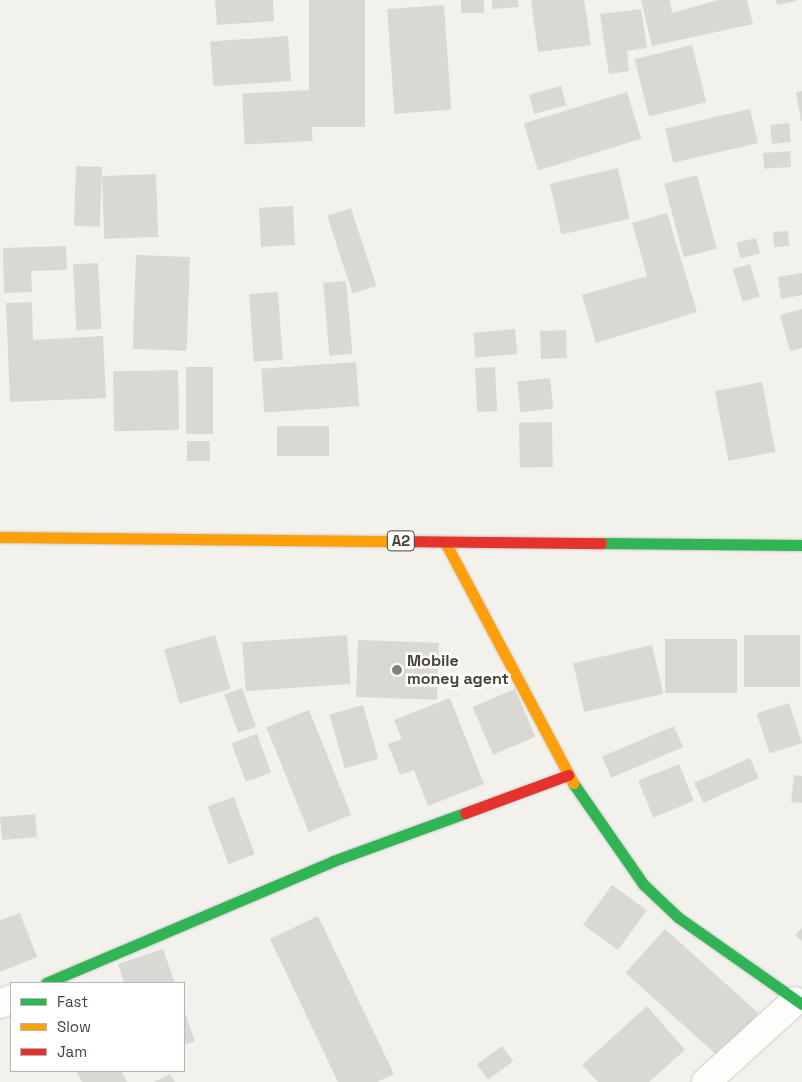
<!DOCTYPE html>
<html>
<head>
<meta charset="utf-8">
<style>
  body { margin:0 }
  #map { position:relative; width:802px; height:1082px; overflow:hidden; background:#f2f1ec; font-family:"Space Grotesk",sans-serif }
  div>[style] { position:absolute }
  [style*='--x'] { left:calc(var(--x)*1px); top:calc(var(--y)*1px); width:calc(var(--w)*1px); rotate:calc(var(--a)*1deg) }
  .building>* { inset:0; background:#dad8d3; transform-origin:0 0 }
  .roads { filter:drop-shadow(0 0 1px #ceccc6) drop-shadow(0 0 1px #ceccc6) }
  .street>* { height:28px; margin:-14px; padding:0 14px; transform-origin:14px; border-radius:14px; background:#fdfdfc }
  .fast>* { height:11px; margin:-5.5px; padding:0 5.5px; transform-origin:5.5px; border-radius:5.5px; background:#30b455 }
  .slow>* { height:11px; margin:-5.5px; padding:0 5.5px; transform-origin:5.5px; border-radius:5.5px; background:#ff9f0a }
  .jam>* { height:11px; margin:-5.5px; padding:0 5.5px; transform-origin:5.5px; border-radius:5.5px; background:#e5322d }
  .dots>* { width:14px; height:14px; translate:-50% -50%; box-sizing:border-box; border:2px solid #fff; border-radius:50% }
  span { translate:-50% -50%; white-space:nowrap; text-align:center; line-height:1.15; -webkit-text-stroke:5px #fff; paint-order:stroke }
  .shield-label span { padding:1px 4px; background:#fff; border:1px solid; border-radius:4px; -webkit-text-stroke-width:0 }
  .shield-label { font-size:15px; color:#4a4337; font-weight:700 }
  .poi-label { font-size:16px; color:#4a4337; font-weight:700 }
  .left { translate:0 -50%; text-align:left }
  .legend { position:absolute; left:10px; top:982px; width:175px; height:90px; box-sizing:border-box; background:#fff; border:1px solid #b7b4af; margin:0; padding:6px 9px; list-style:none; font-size:15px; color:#4a4337 }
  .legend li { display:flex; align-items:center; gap:10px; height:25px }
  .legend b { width:25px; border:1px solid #b7b4af }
</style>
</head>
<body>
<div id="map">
  <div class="building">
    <i style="clip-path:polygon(215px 0,273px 0,274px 21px,217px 25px)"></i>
    <i style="left:309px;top:0;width:56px;height:127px"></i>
    <i style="left:461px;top:0;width:23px;height:13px"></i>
    <i style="clip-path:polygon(492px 0,518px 0,519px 7px,492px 9px)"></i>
    <i style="clip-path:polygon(531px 0,584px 0,591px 45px,538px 52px)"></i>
    <i style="clip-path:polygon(641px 0,670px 0,672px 13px,718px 0,747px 0,753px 24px,652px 46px)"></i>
    <i style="clip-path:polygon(776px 0,796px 0,796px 1px,777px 5px)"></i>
    <i style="left:444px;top:5px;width:105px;height:57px;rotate:86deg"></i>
    <i style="clip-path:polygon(641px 9px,647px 48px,627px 51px,629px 71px,609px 74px,600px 14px)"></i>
    <i style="left:288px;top:36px;width:45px;height:78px;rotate:86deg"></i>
    <i style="left:692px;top:45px;width:59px;height:59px;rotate:76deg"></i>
    <i style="left:561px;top:86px;width:20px;height:33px;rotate:75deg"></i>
    <i style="left:310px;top:90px;width:51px;height:68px;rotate:87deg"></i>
    <i style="clip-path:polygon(802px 91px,802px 121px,801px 121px,796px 92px)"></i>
    <i style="left:627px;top:92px;width:49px;height:108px;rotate:73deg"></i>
    <i style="left:750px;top:109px;width:35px;height:87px;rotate:77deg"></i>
    <i style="left:789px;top:123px;width:19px;height:19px;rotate:84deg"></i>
    <i style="left:790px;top:151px;width:16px;height:27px;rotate:86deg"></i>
    <i style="left:76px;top:166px;width:26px;height:60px;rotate:2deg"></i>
    <i style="left:618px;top:168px;width:52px;height:70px;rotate:77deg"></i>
    <i style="left:156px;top:174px;width:63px;height:54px;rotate:88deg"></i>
    <i style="left:697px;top:175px;width:76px;height:34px;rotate:75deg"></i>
    <i style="left:293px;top:206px;width:39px;height:34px;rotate:87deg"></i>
    <i style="left:351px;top:208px;width:82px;height:25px;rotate:72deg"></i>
    <i style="clip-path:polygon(667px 213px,697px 312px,596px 343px,582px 295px,647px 276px,632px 223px)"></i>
    <i style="left:788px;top:231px;width:15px;height:15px;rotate:86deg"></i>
    <i style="left:756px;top:238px;width:16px;height:20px;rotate:76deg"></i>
    <i style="clip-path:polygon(66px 246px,67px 270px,31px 271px,32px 292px,4px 293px,3px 248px)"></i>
    <i style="left:136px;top:255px;width:54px;height:94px;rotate:2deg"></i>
    <i style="left:98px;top:263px;width:66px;height:25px;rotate:87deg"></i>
    <i style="left:750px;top:264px;width:34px;height:18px;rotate:73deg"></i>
    <i style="clip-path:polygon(802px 273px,802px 295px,781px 299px,778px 277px)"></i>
    <i style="left:346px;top:281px;width:73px;height:23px;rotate:85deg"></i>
    <i style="left:278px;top:292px;width:68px;height:29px;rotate:86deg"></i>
    <i style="clip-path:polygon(32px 302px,33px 340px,103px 336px,106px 398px,10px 402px,6px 303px)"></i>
    <i style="clip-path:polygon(802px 309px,802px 348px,790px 351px,780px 315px)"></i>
    <i style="left:515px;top:329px;width:25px;height:42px;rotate:85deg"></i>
    <i style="left:566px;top:330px;width:28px;height:26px;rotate:88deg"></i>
    <i style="left:356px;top:362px;width:44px;height:95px;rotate:86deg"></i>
    <i style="left:186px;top:367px;width:27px;height:67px"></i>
    <i style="left:495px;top:367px;width:44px;height:20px;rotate:87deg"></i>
    <i style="left:178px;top:370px;width:60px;height:65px;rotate:89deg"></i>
    <i style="left:550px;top:378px;width:31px;height:33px;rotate:84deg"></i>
    <i style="left:762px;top:382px;width:71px;height:48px;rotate:79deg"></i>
    <i style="left:552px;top:422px;width:45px;height:33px;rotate:89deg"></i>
    <i style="left:277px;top:426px;width:52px;height:30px"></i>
    <i style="left:187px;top:441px;width:23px;height:20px"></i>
    <i style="left:215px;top:635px;width:56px;height:53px;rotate:74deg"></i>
    <i style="left:347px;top:635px;width:49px;height:105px;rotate:86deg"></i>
    <i style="left:744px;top:635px;width:56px;height:52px"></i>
    <i style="left:665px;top:639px;width:72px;height:54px"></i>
    <i style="left:358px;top:640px;width:81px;height:57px;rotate:2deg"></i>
    <i style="left:652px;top:645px;width:50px;height:81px;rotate:77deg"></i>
    <i style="left:242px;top:688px;width:41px;height:19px;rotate:70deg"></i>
    <i style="left:515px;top:689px;width:52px;height:46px;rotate:67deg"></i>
    <i style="clip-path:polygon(450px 698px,484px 784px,428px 806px,414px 770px,400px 775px,388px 744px,402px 739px,394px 720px)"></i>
    <i style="left:789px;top:703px;width:42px;height:34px;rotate:72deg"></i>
    <i style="left:363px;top:705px;width:56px;height:35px;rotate:74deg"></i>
    <i style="left:309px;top:710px;width:113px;height:46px;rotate:68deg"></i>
    <i style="left:674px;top:726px;width:23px;height:78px;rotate:67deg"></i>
    <i style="left:257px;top:734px;width:41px;height:27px;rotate:70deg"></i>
    <i style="left:750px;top:758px;width:22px;height:61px;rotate:66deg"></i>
    <i style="left:679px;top:764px;width:40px;height:44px;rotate:68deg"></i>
    <i style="clip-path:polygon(794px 775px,802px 776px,802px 803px,791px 802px)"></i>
    <i style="left:234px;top:797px;width:61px;height:28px;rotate:70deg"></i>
    <i style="left:35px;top:814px;width:23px;height:35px;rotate:85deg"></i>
    <i style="left:612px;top:885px;width:43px;height:49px;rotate:36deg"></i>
    <i style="clip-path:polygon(20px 913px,37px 957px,0 972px,0 920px)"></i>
    <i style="clip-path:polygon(318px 916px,394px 1074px,377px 1082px,338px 1082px,270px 939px)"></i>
    <i style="clip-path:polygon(802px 928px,802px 941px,795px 935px)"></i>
    <i style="left:665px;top:929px;width:126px;height:59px;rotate:42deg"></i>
    <i style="clip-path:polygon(163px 949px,175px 983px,124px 983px,118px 964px)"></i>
    <i style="clip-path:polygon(647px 1006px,685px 1050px,649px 1082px,598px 1082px,582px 1065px)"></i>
    <i style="clip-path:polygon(184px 1010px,195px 1041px,184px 1045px)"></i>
    <i style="left:502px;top:1046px;width:19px;height:31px;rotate:54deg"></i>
    <i style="clip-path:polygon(76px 1071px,121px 1071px,127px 1082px,82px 1082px)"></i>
    <i style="clip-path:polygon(170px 1074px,175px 1082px,154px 1082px)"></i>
  </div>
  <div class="roads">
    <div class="street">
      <i style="--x:0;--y:1004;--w:12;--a:-24"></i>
      <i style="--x:706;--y:1082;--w:120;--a:-42.3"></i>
    </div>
    <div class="fast">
      <i style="--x:601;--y:543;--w:201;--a:0.6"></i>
      <i style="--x:573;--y:783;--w:124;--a:55.2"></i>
      <i style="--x:644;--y:885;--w:48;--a:43.3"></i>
      <i style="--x:679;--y:918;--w:150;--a:35"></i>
      <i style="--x:46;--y:983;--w:312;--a:-23"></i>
      <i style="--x:333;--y:861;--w:140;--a:-20"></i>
    </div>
    <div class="slow">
      <i style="--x:0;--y:537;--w:399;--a:0.6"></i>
      <i style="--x:445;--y:542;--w:273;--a:62"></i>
    </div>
    <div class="jam">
      <i style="--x:399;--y:541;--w:202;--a:0.6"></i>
      <i style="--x:465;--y:813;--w:110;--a:-20.3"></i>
    </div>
  </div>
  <div class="dots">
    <i style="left:397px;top:670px;background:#858076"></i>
  </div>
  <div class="shield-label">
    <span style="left:401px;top:541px">A2</span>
  </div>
  <div class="poi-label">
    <span class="left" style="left:407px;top:670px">Mobile<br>money agent</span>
  </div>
  <ul class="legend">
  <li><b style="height:6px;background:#30b455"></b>Fast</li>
  <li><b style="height:6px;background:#ff9f0a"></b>Slow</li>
  <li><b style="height:6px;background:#e5322d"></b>Jam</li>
  </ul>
</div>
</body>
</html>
